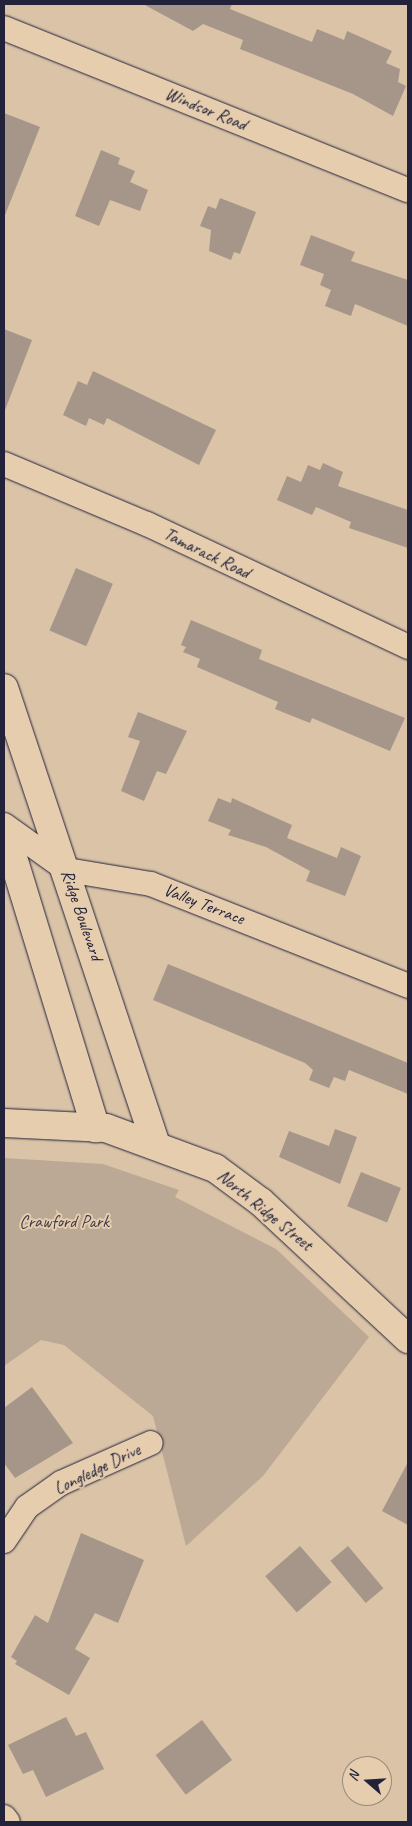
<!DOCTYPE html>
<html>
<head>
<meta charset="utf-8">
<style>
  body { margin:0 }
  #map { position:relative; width:412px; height:1826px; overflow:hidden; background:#dac3a7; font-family:Caveat,sans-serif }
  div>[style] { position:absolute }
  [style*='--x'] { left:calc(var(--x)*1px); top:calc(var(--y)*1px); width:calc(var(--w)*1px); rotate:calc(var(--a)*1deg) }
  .green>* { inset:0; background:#bba895 }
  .building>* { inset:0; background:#a69689; transform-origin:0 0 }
  .roads { filter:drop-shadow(0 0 1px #22223b) drop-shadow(0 0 1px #22223b) }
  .street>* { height:24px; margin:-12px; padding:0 12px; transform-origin:12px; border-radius:12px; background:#e6cdae }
  .secondary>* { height:28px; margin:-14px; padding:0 14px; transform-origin:14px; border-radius:14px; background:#e6cdae }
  span { translate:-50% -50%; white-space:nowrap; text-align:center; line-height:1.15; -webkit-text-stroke:4px #e6cdae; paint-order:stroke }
  .street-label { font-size:18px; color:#22223b }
  .park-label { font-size:18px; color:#413d4d }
  .frame { position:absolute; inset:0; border:5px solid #22223b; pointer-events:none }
  .north { position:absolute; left:342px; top:1756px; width:50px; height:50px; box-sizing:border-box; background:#e6cdae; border:1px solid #988980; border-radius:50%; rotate:289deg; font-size:14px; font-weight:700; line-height:20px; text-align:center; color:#22223b }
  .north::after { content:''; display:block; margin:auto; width:18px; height:22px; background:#22223b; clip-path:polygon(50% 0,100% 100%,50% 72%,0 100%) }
</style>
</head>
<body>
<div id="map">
  <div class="green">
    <i style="clip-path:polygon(4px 1158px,103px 1164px,179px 1190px,175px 1197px,276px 1249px,369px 1337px,263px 1476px,186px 1546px,153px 1416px,64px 1345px,41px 1340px,4px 1366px)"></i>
  </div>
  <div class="building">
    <i style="clip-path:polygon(143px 4px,232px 4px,230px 9px,312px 42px,317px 29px,344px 40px,347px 31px,392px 51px,386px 63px,400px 69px,398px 82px,406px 86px,393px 116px,353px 94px,240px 49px,243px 40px,203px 24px,193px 31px)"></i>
    <i style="clip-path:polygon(4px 113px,40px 127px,5px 215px,4px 214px)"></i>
    <i style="clip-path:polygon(101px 150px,120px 158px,118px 164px,135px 171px,130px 182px,148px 190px,140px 211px,110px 200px,99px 226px,75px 216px)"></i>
    <i style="clip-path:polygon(220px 198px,256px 212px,240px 254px,234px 252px,231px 260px,209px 251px,211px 230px,200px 226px,208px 206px,216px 209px)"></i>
    <i style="clip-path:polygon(311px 235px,355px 252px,351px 261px,408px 280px,408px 326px,355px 304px,351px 316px,325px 306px,331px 290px,320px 285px,324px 274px,300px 265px)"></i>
    <i style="clip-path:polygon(4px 329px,32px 340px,5px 410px,4px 410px)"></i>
    <i style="clip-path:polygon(93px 371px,216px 430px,199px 465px,107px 418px,104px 425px,89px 418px,86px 426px,63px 415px,78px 381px,87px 385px)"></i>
    <i style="clip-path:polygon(323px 463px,343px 472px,338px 486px,408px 510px,408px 548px,349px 528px,351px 522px,316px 507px,312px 515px,277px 500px,287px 476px,301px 482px,308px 465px,320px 470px)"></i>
    <i style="left:76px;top:568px;width:40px;height:68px;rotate:23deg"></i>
    <i style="clip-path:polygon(191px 620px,262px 650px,259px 659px,405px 718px,390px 751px,312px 718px,310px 723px,275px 709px,278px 702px,197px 667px,200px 659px,183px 652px,186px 647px,181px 645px)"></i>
    <i style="clip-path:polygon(138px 712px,187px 731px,166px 774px,157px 771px,144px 801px,121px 791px,140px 741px,128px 737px)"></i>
    <i style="clip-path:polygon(218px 798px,231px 803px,232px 798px,292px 825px,287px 838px,337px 858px,341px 847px,361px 856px,345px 896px,306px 881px,310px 871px,266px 847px,228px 835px,231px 830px,208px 821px)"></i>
    <i style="clip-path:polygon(168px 964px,408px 1063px,408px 1094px,349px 1070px,345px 1081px,334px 1077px,329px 1088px,309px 1080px,313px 1070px,305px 1063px,153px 1000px)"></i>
    <i style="clip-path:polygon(335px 1129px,357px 1137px,340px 1184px,279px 1157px,289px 1131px,329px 1146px)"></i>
    <i style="left:361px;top:1172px;width:43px;height:37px;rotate:22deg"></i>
    <i style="clip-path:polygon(32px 1387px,73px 1443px,15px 1478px,4px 1463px,4px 1408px)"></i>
    <i style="clip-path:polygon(408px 1462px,408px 1525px,382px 1511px)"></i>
    <i style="clip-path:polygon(81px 1533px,144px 1560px,118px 1623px,95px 1613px,75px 1649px,90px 1658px,69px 1695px,15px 1664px,17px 1661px,11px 1657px,35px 1615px,48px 1623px)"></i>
    <i style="left:300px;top:1546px;width:48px;height:46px;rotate:49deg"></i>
    <i style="left:348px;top:1546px;width:55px;height:23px;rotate:50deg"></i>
    <i style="clip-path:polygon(66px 1717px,76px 1736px,86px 1732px,104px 1769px,46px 1797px,33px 1770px,23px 1774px,8px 1745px)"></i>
    <i style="left:202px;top:1720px;width:50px;height:58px;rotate:53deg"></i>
  </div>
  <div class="roads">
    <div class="street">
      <i style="--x:4;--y:28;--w:435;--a:21.9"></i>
      <i style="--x:4;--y:464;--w:155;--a:22.8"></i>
      <i style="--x:147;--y:524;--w:289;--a:25.2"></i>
      <i style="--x:4;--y:825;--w:77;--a:35.5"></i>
      <i style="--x:67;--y:870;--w:85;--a:9.5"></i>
      <i style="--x:151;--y:884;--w:277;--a:21.6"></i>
      <i style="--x:4;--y:1541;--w:41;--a:-55.9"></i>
      <i style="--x:27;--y:1507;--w:42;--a:-35.2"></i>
      <i style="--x:61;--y:1483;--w:98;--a:-24"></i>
      <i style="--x:4;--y:1817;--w:6;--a:51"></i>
    </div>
    <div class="secondary">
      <i style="--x:4;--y:688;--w:481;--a:71.6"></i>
      <i style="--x:4;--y:828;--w:314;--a:73"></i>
      <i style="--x:4;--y:1123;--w:102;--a:2.8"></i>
      <i style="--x:106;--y:1128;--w:116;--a:20.2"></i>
      <i style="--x:215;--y:1168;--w:57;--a:36.5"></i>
      <i style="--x:261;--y:1202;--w:201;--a:43"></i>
    </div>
  </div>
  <div class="street-label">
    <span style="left:206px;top:109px;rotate:22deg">Windsor Road</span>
    <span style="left:207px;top:553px;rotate:26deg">Tamarack Road</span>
    <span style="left:204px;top:904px;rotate:21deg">Valley Terrace</span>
    <span style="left:82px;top:915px;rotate:71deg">Ridge Boulevard</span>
    <span style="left:265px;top:1210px;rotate:39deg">North Ridge Street</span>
    <span style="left:97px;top:1469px;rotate:-26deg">Longledge Drive</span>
  </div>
  <div class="park-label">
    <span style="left:64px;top:1221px">Crawford Park</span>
  </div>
  <div class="frame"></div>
  <div class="north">N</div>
</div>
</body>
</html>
